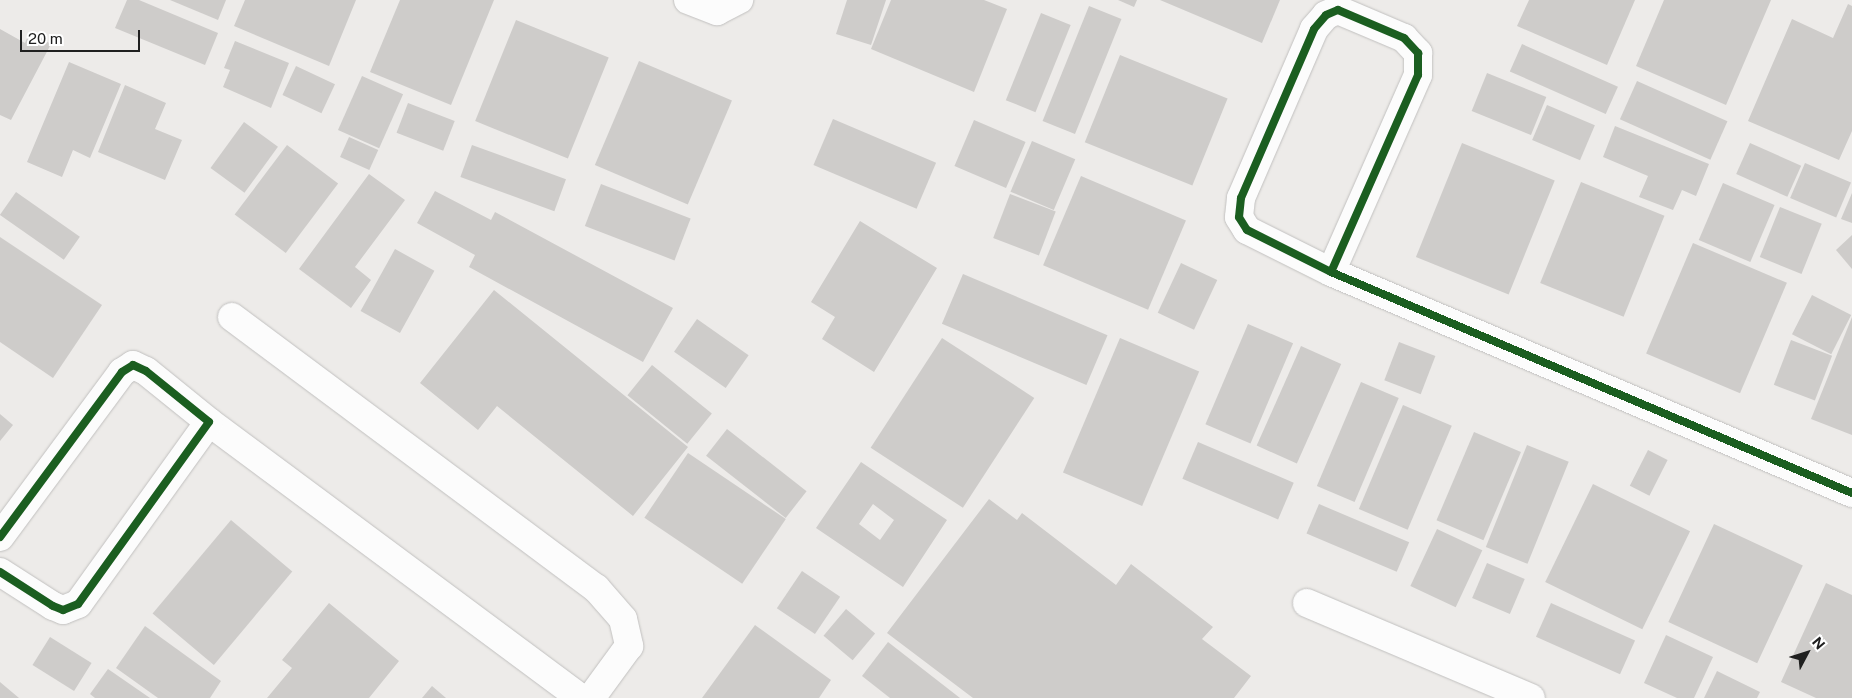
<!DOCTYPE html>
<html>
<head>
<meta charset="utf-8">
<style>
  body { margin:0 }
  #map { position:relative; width:1852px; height:698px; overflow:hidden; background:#edebe9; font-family:"Public Sans",sans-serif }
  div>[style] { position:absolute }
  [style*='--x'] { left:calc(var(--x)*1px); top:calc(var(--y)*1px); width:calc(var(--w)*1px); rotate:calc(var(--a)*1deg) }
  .building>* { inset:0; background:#ceccca; transform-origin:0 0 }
  .roads { filter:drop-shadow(0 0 1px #c1c0bf) drop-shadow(0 0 1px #c1c0bf) }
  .minor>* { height:28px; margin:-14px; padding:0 14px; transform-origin:14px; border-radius:14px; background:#fcfcfc }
  .cycleway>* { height:8px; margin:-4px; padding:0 4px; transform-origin:4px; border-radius:4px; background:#1b5e20 }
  span { translate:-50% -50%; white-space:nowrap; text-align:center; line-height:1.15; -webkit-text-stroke:4px #fff; paint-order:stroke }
  .north { position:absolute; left:1782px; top:628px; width:50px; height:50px; -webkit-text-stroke:4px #fff; paint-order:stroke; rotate:50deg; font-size:14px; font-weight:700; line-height:20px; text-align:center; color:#202020 }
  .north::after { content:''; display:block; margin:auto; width:18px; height:22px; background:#202020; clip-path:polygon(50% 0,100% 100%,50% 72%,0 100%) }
  .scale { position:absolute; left:20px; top:30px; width:120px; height:22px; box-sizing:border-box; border:2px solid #202020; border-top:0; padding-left:6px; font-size:15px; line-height:18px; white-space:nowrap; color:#202020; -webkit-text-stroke:4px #fff; paint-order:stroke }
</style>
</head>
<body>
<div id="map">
  <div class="building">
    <i style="clip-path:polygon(127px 0,139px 0,218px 33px,205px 65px,115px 28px)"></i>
    <i style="clip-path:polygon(170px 0,226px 0,218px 20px)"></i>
    <i style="clip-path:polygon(245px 0,356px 0,329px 66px,234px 26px)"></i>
    <i style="clip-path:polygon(400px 0,494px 0,451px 105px,370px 72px)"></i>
    <i style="clip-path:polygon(847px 0,886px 0,871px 45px,836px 34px)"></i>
    <i style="clip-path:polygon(891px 0,984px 0,1007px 9px,974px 92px,871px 49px)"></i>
    <i style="clip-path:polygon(1118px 0,1137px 0,1134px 7px)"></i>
    <i style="clip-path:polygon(1160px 0,1280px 0,1262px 43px)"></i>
    <i style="clip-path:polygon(1529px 0,1635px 0,1607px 65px,1517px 26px)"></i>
    <i style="clip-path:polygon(1664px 0,1771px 0,1726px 105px,1636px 66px)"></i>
    <i style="clip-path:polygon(1848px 4px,1852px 6px,1852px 131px,1839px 160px,1748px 121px,1792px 19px,1833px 38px)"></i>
    <i style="left:1089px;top:6px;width:35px;height:124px;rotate:22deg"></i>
    <i style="left:1041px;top:13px;width:32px;height:94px;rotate:22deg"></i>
    <i style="left:516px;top:20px;width:100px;height:109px;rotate:22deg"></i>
    <i style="clip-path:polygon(0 29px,25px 43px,27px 38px,38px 44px,41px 38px,51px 44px,11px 120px,0 115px)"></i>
    <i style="clip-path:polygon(235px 41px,289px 63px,271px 108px,223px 87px,230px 70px,224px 68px)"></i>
    <i style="left:1522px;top:44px;width:105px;height:30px;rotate:24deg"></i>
    <i style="left:1120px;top:55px;width:116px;height:94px;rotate:22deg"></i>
    <i style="left:639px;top:61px;width:101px;height:113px;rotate:23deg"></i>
    <i style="clip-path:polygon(69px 62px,121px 84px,90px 158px,73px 150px,62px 177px,27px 162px)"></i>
    <i style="left:296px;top:66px;width:43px;height:32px;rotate:25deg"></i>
    <i style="left:1487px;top:73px;width:64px;height:41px;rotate:22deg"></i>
    <i style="left:362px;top:76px;width:45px;height:59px;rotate:24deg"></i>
    <i style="left:1637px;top:81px;width:99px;height:42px;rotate:24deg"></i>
    <i style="clip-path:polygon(125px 85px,166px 103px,155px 129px,182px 140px,165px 180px,98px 152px)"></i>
    <i style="left:408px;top:103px;width:50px;height:32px;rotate:21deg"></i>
    <i style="left:1547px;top:105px;width:52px;height:38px;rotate:23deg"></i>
    <i style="left:833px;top:119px;width:112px;height:50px;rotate:23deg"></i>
    <i style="left:974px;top:120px;width:56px;height:50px;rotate:23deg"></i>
    <i style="left:244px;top:122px;width:42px;height:57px;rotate:36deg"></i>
    <i style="clip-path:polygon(1615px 126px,1709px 164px,1696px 196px,1682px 190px,1673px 210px,1639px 197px,1648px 176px,1603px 157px)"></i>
    <i style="left:349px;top:137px;width:32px;height:22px;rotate:24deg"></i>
    <i style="left:1032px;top:141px;width:47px;height:55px;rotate:23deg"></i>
    <i style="left:1462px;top:143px;width:100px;height:123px;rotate:22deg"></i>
    <i style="left:1750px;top:143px;width:56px;height:34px;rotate:24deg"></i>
    <i style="left:287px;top:145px;width:64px;height:87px;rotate:37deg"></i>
    <i style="left:472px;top:145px;width:100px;height:34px;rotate:20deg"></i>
    <i style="left:1805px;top:163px;width:50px;height:38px;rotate:23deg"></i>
    <i style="clip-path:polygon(369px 174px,405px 200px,355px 267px,371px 280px,351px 308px,299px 269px)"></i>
    <i style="left:1081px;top:176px;width:114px;height:97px;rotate:23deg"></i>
    <i style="left:1581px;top:182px;width:90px;height:109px;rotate:22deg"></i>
    <i style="left:1723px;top:183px;width:56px;height:62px;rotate:23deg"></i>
    <i style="left:601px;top:184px;width:96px;height:45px;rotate:21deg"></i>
    <i style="clip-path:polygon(435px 191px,491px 220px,495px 212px,673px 308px,643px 362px,469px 267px,475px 255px,417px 223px)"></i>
    <i style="left:16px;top:192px;width:78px;height:28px;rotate:35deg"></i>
    <i style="clip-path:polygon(1852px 193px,1852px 223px,1841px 219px)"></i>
    <i style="left:1010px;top:194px;width:49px;height:47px;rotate:21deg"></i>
    <i style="left:1780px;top:207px;width:45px;height:54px;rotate:22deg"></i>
    <i style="clip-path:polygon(860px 221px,937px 268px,874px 372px,822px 339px,835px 317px,811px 302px)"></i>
    <i style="clip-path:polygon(1852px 235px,1852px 269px,1836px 250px)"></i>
    <i style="clip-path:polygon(0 237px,102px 305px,53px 378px,0 342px)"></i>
    <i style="left:1693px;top:243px;width:102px;height:120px;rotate:23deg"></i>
    <i style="left:395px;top:249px;width:45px;height:71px;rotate:29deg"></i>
    <i style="left:1181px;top:263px;width:40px;height:55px;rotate:25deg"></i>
    <i style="left:963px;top:274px;width:157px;height:54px;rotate:23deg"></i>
    <i style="clip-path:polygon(494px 290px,688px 447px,633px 516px,497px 406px,478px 430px,420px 383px)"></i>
    <i style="left:1812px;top:295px;width:44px;height:44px;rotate:27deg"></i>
    <i style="clip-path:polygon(1852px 317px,1852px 435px,1811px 419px)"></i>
    <i style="left:697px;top:319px;width:63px;height:40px;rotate:35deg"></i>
    <i style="left:1248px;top:324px;width:49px;height:109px;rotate:23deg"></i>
    <i style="left:942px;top:338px;width:110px;height:131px;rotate:33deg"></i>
    <i style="left:1120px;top:338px;width:86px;height:146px;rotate:23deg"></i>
    <i style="left:1791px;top:340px;width:44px;height:48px;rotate:21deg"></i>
    <i style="left:1399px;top:342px;width:39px;height:41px;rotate:21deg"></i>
    <i style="left:1301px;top:346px;width:44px;height:109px;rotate:24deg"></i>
    <i style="left:652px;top:365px;width:77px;height:39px;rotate:39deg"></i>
    <i style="left:1361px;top:382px;width:41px;height:113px;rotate:23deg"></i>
    <i style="left:1403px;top:405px;width:53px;height:113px;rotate:23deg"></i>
    <i style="clip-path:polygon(0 414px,13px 425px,0 441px)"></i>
    <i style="left:727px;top:429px;width:101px;height:34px;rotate:38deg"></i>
    <i style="left:1474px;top:432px;width:51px;height:96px;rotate:23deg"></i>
    <i style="left:1198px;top:442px;width:104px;height:40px;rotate:23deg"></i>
    <i style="left:1527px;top:445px;width:45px;height:110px;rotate:22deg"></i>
    <i style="left:1648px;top:450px;width:22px;height:40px;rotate:27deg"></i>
    <i style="left:688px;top:453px;width:118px;height:78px;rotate:34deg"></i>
    <i style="clip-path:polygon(evenodd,861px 462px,947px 520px,903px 587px,816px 528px,861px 462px,873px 504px,894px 520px,880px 540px,859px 524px,873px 504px)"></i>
    <i style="left:1593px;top:484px;width:108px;height:109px;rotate:26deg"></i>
    <i style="clip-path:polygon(989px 499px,1017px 520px,1022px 513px,1116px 585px,1131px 564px,1213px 627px,1202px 639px,1251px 676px,1234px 698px,973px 698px,887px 633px)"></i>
    <i style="left:1319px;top:504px;width:98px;height:32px;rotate:23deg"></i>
    <i style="left:231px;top:520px;width:80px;height:122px;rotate:40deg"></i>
    <i style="left:1714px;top:524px;width:98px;height:108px;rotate:25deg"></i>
    <i style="left:1437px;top:529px;width:50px;height:63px;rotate:25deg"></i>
    <i style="left:1487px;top:563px;width:41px;height:38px;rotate:23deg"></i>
    <i style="left:802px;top:571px;width:46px;height:45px;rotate:34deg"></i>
    <i style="clip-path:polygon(1826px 583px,1852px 595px,1852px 698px,1816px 698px,1781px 682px)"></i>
    <i style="clip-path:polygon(329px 603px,399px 661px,369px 698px,267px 698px,292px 668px,282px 660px)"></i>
    <i style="left:1551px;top:603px;width:92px;height:37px;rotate:24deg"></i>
    <i style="left:846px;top:609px;width:38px;height:35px;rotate:40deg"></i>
    <i style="clip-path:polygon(755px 625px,831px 680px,819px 698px,702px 698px)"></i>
    <i style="clip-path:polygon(145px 626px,221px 681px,210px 698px,158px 698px,116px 668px)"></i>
    <i style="clip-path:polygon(1666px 635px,1713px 657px,1694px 698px,1677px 698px,1644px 683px)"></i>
    <i style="left:50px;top:637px;width:49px;height:33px;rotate:32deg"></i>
    <i style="clip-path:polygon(888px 642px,960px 698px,890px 698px,862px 676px)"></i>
    <i style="clip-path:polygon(108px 669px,150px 698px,95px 698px,90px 694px)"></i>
    <i style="clip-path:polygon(1717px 671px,1760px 692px,1757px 698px,1704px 698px)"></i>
    <i style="clip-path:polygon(0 682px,19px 698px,0 698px)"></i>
    <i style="clip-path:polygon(432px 686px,446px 698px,422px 698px)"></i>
  </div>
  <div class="roads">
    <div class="minor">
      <i style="--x:688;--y:0;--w:31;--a:21"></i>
      <i style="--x:717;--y:11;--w:25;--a:-27"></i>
      <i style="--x:1338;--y:10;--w:72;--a:23"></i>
      <i style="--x:1404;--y:38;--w:21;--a:47"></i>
      <i style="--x:1418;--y:53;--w:22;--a:90"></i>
      <i style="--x:1418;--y:75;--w:215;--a:113.8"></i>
      <i style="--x:1331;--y:272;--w:94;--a:-153.4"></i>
      <i style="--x:1247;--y:230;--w:15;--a:-122"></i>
      <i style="--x:1239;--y:217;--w:19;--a:-84"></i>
      <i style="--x:1241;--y:198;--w:184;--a:-66.6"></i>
      <i style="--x:1314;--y:29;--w:18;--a:-49"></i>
      <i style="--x:1326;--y:15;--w:13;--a:-23"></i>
      <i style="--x:1331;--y:272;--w:566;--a:22.99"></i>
      <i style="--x:232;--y:317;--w:454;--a:36.7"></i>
      <i style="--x:596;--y:588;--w:41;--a:48.9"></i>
      <i style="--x:623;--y:619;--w:28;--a:77"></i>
      <i style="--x:629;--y:646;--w:64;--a:126.2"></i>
      <i style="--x:209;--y:422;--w:462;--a:36.6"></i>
      <i style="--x:0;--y:537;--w:205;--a:-53.5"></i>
      <i style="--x:122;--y:372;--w:13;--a:-32"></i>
      <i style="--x:133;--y:365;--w:14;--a:25"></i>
      <i style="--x:146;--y:371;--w:81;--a:39"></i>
      <i style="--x:209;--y:422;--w:224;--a:125.7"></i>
      <i style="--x:78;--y:604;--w:16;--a:158"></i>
      <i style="--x:63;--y:610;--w:11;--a:-158"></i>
      <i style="--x:53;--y:606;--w:63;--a:-147.3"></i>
      <i style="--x:1307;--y:603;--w:243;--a:23"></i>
    </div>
  </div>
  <div class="cycleway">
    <i style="--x:1338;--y:10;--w:72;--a:23"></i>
    <i style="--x:1404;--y:38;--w:21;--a:47"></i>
    <i style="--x:1418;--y:53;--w:22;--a:90"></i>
    <i style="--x:1418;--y:75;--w:215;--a:113.8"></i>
    <i style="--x:1331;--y:272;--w:94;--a:-153.4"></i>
    <i style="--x:1247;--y:230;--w:15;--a:-122"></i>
    <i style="--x:1239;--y:217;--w:19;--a:-84"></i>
    <i style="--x:1241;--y:198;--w:184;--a:-66.6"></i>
    <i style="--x:1314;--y:29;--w:18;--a:-49"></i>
    <i style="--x:1326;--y:15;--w:13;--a:-23"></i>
    <i style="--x:1331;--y:272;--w:566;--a:22.99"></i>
    <i style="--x:0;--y:537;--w:205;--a:-53.5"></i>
    <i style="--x:122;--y:372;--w:13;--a:-32"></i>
    <i style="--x:133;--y:365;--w:14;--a:25"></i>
    <i style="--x:146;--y:371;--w:81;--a:39"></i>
    <i style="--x:209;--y:422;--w:224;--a:125.7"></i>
    <i style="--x:78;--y:604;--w:16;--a:158"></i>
    <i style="--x:63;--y:610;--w:11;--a:-158"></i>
    <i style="--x:53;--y:606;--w:63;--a:-147.3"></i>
  </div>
  <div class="north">N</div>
  <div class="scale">20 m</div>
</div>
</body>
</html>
